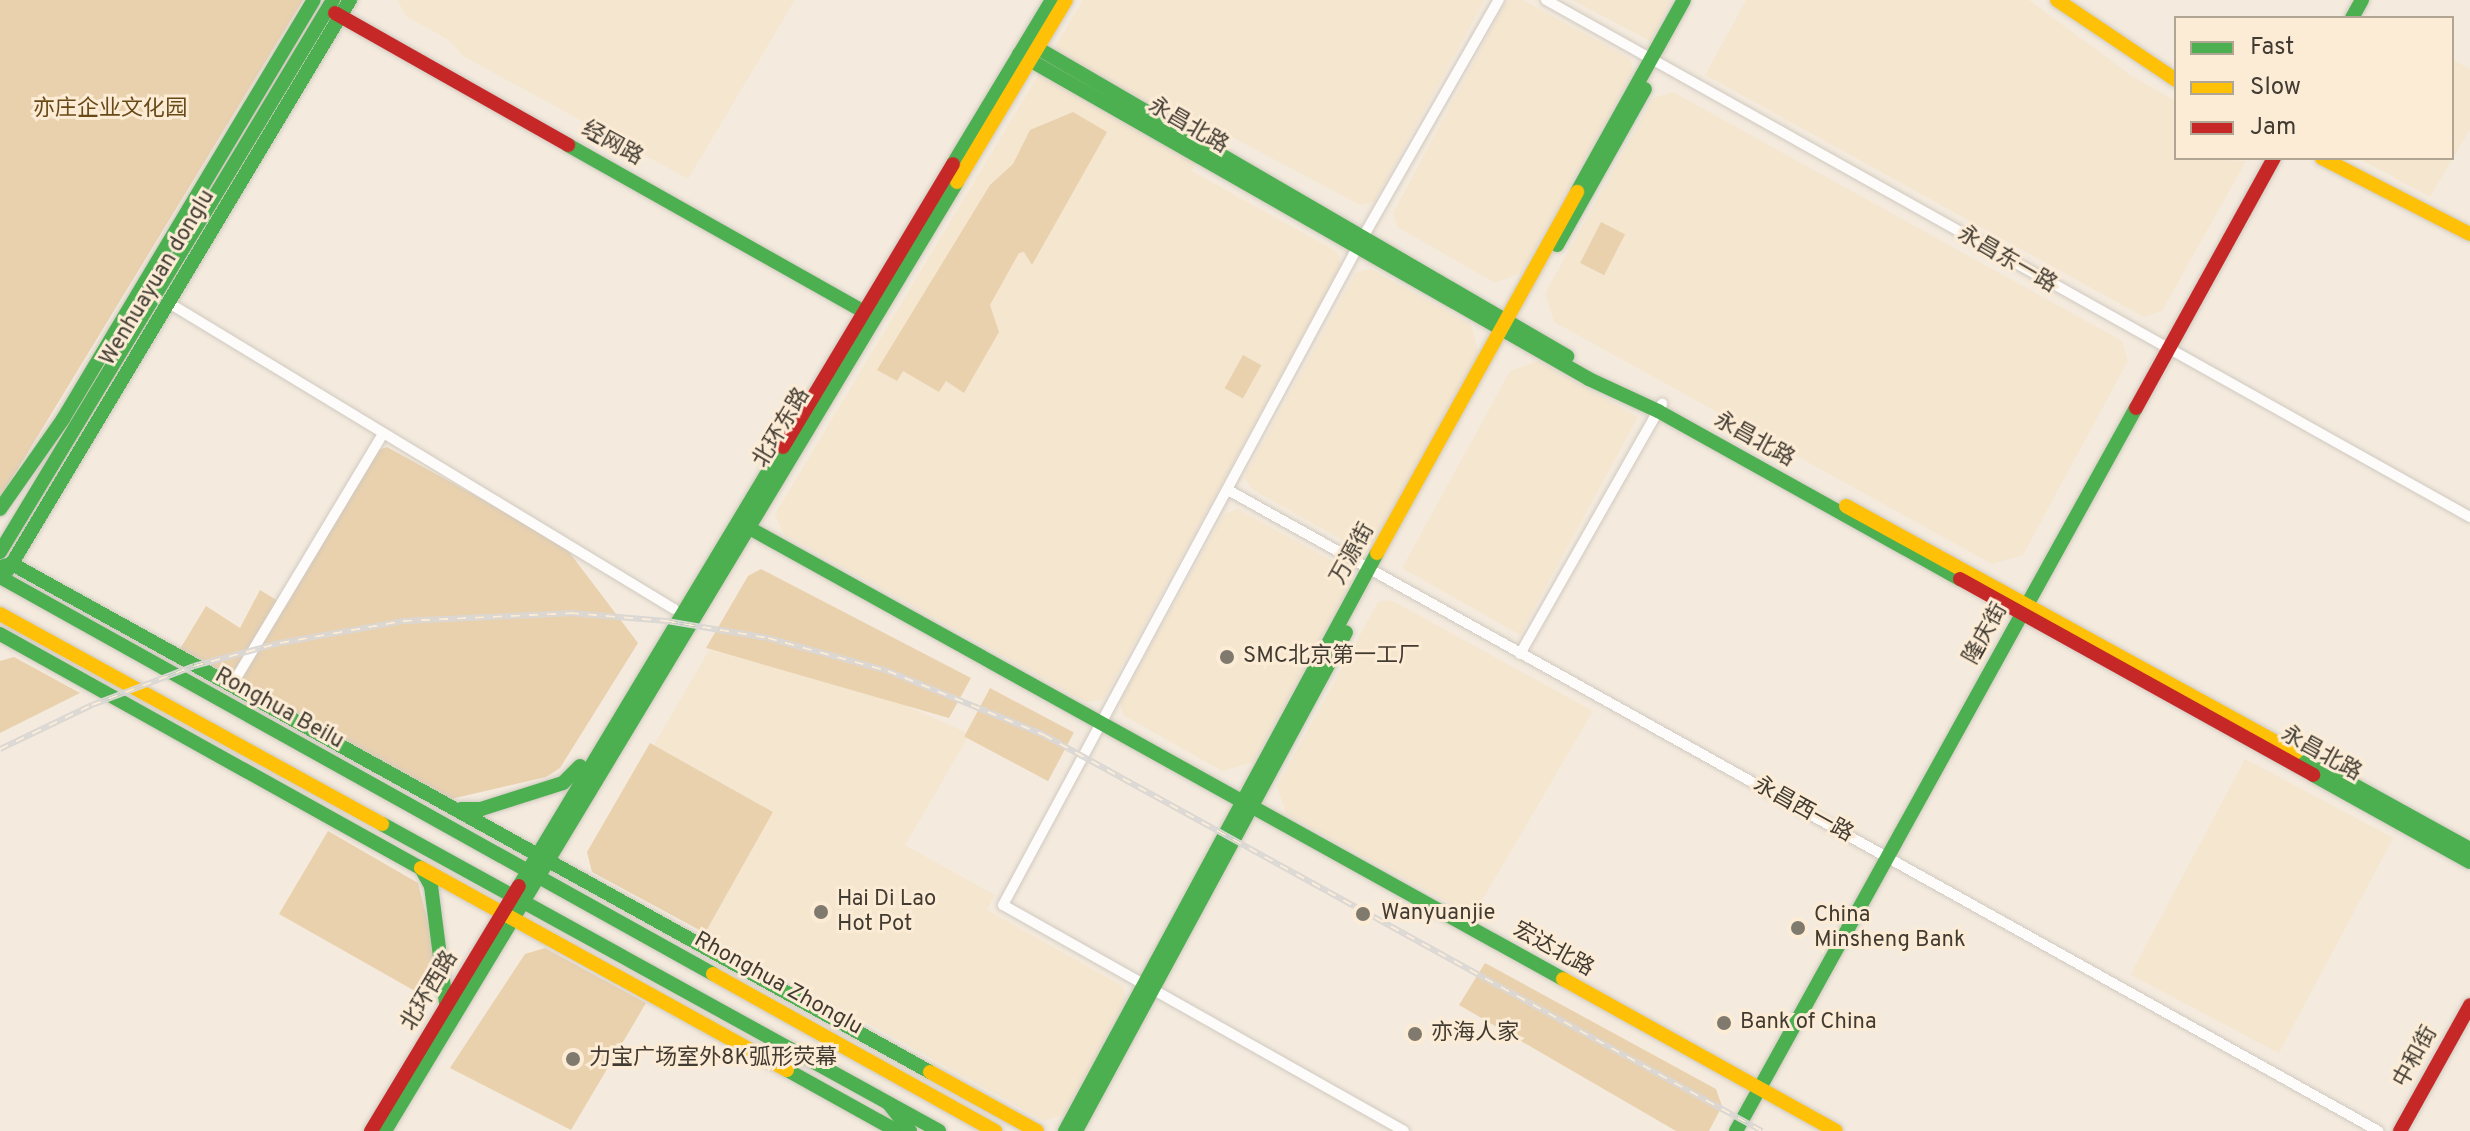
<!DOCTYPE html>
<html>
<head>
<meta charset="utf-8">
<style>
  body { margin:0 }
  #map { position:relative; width:2470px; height:1131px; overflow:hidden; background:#f4ebde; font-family:Overpass,"Noto Sans SC",sans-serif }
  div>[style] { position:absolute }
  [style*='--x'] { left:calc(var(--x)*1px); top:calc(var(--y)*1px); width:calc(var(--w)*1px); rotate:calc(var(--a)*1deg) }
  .built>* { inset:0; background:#f5e6d0; transform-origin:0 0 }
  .green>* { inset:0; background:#e9d1ae; transform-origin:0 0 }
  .roads { filter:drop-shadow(0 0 2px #d0c9c0) drop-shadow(0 0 2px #d0c9c0) }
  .street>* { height:10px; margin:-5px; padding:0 5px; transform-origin:5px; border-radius:5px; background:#fdfcfa }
  .fast>* { height:14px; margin:-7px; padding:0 7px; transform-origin:7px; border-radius:7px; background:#4caf50 }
  .slow>* { height:14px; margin:-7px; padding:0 7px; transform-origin:7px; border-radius:7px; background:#ffc107 }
  .jam>* { height:14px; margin:-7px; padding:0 7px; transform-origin:7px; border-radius:7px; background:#c62828 }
  .rail>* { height:6px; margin-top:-3px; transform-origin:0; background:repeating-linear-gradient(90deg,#fcecd6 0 9px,#dad7d4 0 18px); box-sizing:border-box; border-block:2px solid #dad7d4 }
  .dots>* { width:22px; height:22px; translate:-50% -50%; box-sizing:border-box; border:4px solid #fcecd6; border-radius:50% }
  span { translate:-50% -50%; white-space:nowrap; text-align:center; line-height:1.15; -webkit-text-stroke:6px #fcecd6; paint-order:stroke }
  .park-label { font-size:22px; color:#694917 }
  .street-label { font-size:22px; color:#413b32 }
  .poi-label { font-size:22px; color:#413b32 }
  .left { translate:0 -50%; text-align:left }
  .legend { position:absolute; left:2174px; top:16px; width:280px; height:144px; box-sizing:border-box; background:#fcecd6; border:2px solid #b1a594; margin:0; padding:10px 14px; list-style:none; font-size:24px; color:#413b32 }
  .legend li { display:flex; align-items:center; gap:16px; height:40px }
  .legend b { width:40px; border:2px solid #b1a594 }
</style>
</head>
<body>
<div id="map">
  <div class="built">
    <i style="clip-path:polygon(397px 0,795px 0,688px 179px,463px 56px,450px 41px,406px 16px)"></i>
    <i style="clip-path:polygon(1083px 0,1485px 0,1374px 202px,1360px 205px,1215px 128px,1192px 171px,1338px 252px,1341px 266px,1103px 700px,1086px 702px,783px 534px,775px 514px)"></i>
    <i style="clip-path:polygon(1507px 0,1523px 0,1631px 59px,1633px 72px,1521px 273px,1495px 283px,1397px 227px,1393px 213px)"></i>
    <i style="clip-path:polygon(1572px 0,1672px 0,1650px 41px)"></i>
    <i style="clip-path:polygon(1746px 0,2029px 0,2132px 76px,2176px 101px,2176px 158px,2246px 161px,2162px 311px,2144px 317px,1705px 75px)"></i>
    <i style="clip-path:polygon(2452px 59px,2470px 69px,2470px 129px,2430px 197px,2358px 158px,2452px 158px)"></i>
    <i style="clip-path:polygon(1673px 92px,2122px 341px,2128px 361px,2023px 555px,1992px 564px,1554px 322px,1545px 293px,1653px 98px)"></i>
    <i style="clip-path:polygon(1371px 269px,1471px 324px,1479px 354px,1373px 545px,1358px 549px,1253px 490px,1244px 477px,1356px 272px)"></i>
    <i style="clip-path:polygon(1538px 361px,1638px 417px,1520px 635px,1402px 568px,1510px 371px)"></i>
    <i style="clip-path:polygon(1238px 509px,1347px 569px,1351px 583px,1253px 762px,1222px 771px,1123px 715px,1120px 702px,1224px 514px)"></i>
    <i style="clip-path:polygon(1391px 600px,1593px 711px,1473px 916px,1286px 814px,1277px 786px,1378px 602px)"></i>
    <i style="clip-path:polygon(709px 650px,891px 699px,970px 734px,905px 845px,995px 895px,987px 910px,1123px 986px,1126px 999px,1064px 1115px,1044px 1121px,705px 933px,773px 812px,654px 745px)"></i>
    <i style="left:2245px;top:759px;width:168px;height:244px;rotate:28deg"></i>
  </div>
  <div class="green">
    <i style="clip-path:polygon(0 0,303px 0,0 498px)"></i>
    <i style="clip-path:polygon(1073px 112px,1107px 132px,1032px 265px,1024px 252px,1019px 253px,990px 305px,999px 332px,964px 393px,946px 381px,939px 392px,903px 371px,897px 381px,877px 370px,990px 185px,1013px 164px,1030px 130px)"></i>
    <i style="left:1601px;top:222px;width:27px;height:46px;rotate:27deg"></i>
    <i style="left:1243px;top:355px;width:21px;height:38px;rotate:29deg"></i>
    <i style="clip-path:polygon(387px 447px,563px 544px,638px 643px,560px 768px,546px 777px,451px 799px,180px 649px,206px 606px,240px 628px,260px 590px,286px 606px,378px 450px)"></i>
    <i style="clip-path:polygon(761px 569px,971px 678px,949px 718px,706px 648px,748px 576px)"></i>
    <i style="clip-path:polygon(14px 657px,80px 693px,0 733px,0 661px)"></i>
    <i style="left:990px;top:688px;width:95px;height:55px;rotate:28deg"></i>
    <i style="clip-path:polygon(650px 743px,773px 812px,705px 933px,592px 872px,587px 852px)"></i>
    <i style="clip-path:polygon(328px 831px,418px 883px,441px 973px,429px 999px,279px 914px)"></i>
    <i style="clip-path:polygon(545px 948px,646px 1003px,571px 1130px,450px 1068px,525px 954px)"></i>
    <i style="clip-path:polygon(1485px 963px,1716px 1089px,1722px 1106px,1709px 1131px,1676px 1131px,1459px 1005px)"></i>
  </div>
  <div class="roads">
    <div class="street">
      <i style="--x:1546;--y:0;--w:1059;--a:29.23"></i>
      <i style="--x:169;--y:303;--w:590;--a:31.21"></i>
      <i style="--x:1228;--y:490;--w:1317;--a:29.13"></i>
      <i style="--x:1520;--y:654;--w:288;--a:-60.4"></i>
      <i style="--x:232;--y:685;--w:292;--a:-59"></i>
      <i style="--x:1404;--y:1131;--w:460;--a:-150.6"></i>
      <i style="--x:1003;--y:905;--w:759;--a:-61.68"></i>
      <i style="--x:1363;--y:237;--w:273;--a:-60.2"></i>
    </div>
    <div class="fast">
      <i style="--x:2352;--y:18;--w:21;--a:-61"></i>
      <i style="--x:1027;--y:42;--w:625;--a:30.18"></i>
      <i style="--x:1019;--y:54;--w:656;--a:29.69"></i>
      <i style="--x:1589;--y:379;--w:76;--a:24.9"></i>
      <i style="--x:1658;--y:411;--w:346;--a:29.1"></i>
      <i style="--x:568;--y:145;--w:348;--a:29.4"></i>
      <i style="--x:953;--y:164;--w:192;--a:-58.9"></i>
      <i style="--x:1577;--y:192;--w:220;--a:-60.9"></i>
      <i style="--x:1557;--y:245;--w:179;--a:-60.6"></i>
      <i style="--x:0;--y:509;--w:110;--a:-55"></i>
      <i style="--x:63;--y:419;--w:488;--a:-59.1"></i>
      <i style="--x:742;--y:524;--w:939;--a:29"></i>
      <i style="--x:0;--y:552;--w:645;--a:-58.9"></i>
      <i style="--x:0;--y:567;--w:12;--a:-14"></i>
      <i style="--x:12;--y:564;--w:1049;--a:28.96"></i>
      <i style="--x:8;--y:570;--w:665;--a:-59.04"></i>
      <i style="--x:0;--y:577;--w:816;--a:29.11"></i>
      <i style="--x:0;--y:634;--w:482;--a:29.1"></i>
      <i style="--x:421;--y:868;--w:21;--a:61"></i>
      <i style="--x:431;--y:886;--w:118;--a:82.7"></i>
      <i style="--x:2296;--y:753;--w:199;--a:28.9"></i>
      <i style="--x:2313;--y:775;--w:179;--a:29"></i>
      <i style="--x:461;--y:809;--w:20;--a:0"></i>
      <i style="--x:481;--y:809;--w:86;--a:-17.6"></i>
      <i style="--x:563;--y:783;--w:24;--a:-45"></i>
      <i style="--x:382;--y:824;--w:636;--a:28.86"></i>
      <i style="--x:519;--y:886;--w:512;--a:-58.98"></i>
      <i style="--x:787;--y:1070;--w:126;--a:29"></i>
      <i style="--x:889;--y:1104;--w:34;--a:52"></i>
      <i style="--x:385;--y:1131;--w:1108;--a:-58.92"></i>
      <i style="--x:1065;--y:1131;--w:657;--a:-61.64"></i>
      <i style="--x:1076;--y:1131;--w:567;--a:-61.58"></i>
      <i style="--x:1736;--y:1131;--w:826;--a:-61.05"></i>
    </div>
    <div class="slow">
      <i style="--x:2057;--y:0;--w:143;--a:33.9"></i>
      <i style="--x:2322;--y:158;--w:166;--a:27.2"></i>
      <i style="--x:957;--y:182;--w:212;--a:-59.1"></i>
      <i style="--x:1846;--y:506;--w:513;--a:28.76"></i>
      <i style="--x:1377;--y:553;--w:413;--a:-61"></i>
      <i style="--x:0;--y:614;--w:436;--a:28.8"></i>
      <i style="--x:421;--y:868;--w:418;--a:28.9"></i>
      <i style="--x:713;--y:974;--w:323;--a:29.1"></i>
      <i style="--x:1563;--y:979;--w:312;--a:29.1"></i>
      <i style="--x:930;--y:1072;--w:122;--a:28.9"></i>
    </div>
    <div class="jam">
      <i style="--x:335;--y:13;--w:268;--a:29.5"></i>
      <i style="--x:2136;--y:408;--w:286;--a:-61.1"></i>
      <i style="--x:783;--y:447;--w:330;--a:-59"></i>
      <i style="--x:1960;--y:579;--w:404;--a:29"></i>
      <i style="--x:371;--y:1131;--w:286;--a:-58.9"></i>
      <i style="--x:2400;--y:1131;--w:144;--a:-60.9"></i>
    </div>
  </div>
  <div class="rail">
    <i style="--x:0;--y:749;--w:102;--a:-25.6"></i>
    <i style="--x:92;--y:705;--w:109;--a:-20.9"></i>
    <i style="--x:194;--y:666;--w:89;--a:-15"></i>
    <i style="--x:280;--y:643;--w:125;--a:-10.1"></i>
    <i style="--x:403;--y:621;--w:167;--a:-2.7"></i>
    <i style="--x:570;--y:613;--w:97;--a:4.7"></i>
    <i style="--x:667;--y:621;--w:102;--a:9.6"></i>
    <i style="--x:768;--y:638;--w:124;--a:15.4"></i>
    <i style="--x:888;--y:671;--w:169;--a:22.3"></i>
    <i style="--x:1044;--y:735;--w:820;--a:28.88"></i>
  </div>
  <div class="dots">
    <i style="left:1227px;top:657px;background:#80796e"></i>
    <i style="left:821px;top:912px;background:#80796e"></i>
    <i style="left:1363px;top:914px;background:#80796e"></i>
    <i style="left:1798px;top:928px;background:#80796e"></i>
    <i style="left:1724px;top:1023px;background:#80796e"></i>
    <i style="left:1415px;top:1034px;background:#80796e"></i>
    <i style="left:573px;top:1059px;background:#80796e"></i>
  </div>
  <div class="park-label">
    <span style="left:110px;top:110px">亦庄企业文化园</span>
  </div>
  <div class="street-label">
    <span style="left:1188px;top:126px;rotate:30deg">永昌北路</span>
    <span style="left:612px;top:144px;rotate:29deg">经网路</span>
    <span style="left:2007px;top:260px;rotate:30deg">永昌东一路</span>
    <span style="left:158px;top:278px;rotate:-59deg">Wenhuayuan donglu</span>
    <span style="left:782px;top:428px;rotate:-59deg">北环东路</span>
    <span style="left:1754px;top:440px;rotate:29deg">永昌北路</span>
    <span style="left:1353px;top:554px;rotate:-61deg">万源街</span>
    <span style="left:1986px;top:634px;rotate:-61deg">隆庆街</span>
    <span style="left:279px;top:709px;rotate:29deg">Ronghua Beilu</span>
    <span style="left:2321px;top:754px;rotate:29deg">永昌北路</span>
    <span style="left:1803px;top:810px;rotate:29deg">永昌西一路</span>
    <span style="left:1553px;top:950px;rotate:29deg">宏达北路</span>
    <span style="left:778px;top:984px;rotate:29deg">Rhonghua Zhonglu</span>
    <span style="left:430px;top:991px;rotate:-59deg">北环西路</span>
    <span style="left:2416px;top:1057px;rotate:-61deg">中和街</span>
  </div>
  <div class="poi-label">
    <span class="left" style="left:1243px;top:657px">SMC北京第一工厂</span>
    <span class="left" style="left:837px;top:912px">Hai Di Lao<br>Hot Pot</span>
    <span class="left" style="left:1381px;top:914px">Wanyuanjie</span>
    <span class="left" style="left:1814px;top:928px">China<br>Minsheng Bank</span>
    <span class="left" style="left:1740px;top:1023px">Bank of China</span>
    <span class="left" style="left:1431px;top:1034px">亦海人家</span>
    <span class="left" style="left:589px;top:1059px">力宝广场室外8K弧形荧幕</span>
  </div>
  <ul class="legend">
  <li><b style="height:10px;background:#4caf50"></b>Fast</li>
  <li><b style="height:10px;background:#ffc107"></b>Slow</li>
  <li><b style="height:10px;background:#c62828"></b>Jam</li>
  </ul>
</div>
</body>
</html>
